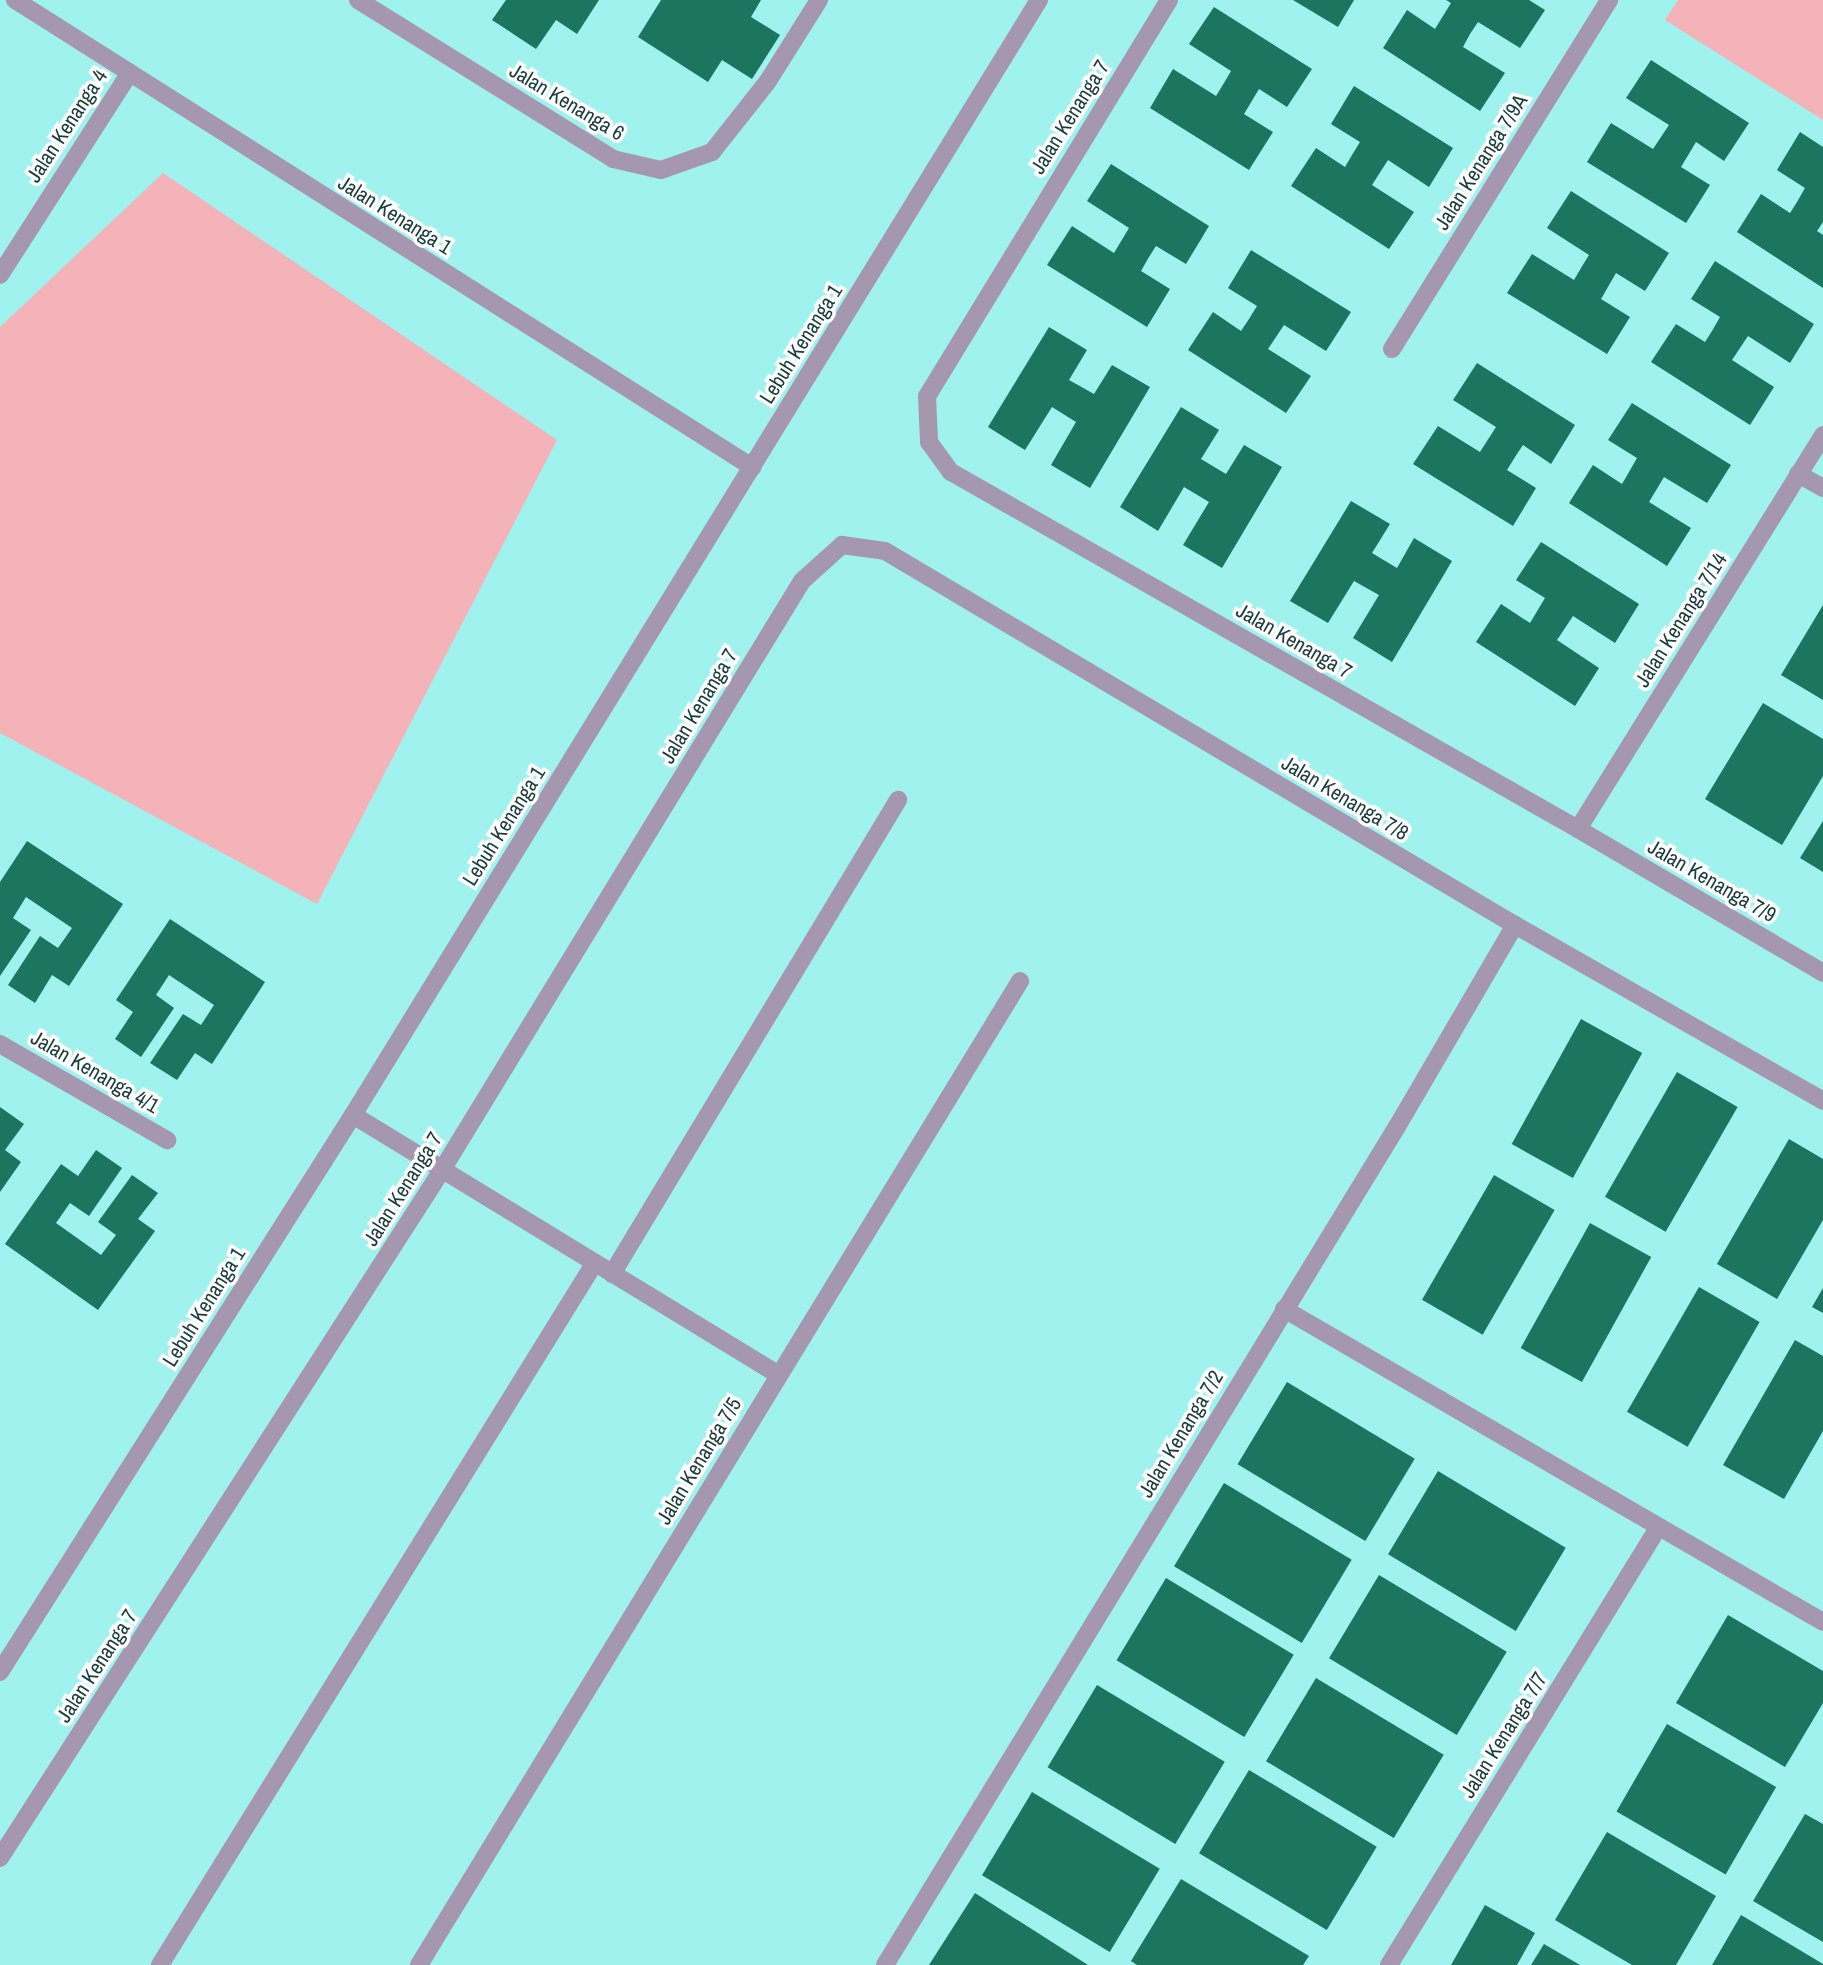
<!DOCTYPE html>
<html>
<head>
<meta charset="utf-8">
<style>
  body { margin:0 }
  #map { position:relative; width:1823px; height:1965px; overflow:hidden; background:#9ff2ee; font-family:"Archivo Narrow",sans-serif }
  div>[style] { position:absolute }
  [style*='--x'] { left:calc(var(--x)*1px); top:calc(var(--y)*1px); width:calc(var(--w)*1px); rotate:calc(var(--a)*1deg) }
  .green>* { inset:0; background:#f4b3b9 }
  .building>* { inset:0; background:#1b755f; transform-origin:0 0 }
  .minor>* { height:18px; margin:-9px; padding:0 9px; transform-origin:9px; border-radius:9px; background:#a697b0 }
  span { translate:-50% -50%; white-space:nowrap; text-align:center; line-height:1.15; -webkit-text-stroke:7px #fff; paint-order:stroke }
  .street-label { font-size:21px; color:#1a3d3b }
</style>
</head>
<body>
<div id="map">
  <div class="green">
    <i style="clip-path:polygon(1678px 0,1823px 0,1823px 120px,1665px 20px)"></i>
    <i style="clip-path:polygon(163px 173px,557px 440px,317px 904px,0 733px,0 327px)"></i>
  </div>
  <div class="building">
    <i style="clip-path:polygon(506px 0,599px 0,577px 34px,556px 20px,536px 49px,492px 20px)"></i>
    <i style="clip-path:polygon(661px 0,761px 0,751px 17px,780px 35px,752px 79px,722px 60px,708px 82px,638px 37px)"></i>
    <i style="clip-path:polygon(1293px 0,1354px 0,1338px 27px)"></i>
    <i style="clip-path:polygon(1446px 0,1529px 0,1545px 10px,1520px 48px,1478px 22px,1470px 34px,1463px 47px,1505px 73px,1480px 111px,1383px 48px,1407px 10px,1435px 29px,1451px 3px)"></i>
    <i style="clip-path:polygon(1214px 7px,1312px 69px,1287px 107px,1259px 89px,1244px 114px,1273px 132px,1249px 170px,1150px 108px,1173px 69px,1216px 96px,1224px 83px,1231px 71px,1189px 44px)"></i>
    <i style="clip-path:polygon(1651px 60px,1749px 123px,1724px 161px,1696px 142px,1681px 167px,1710px 185px,1686px 223px,1587px 162px,1611px 123px,1653px 149px,1669px 125px,1626px 98px)"></i>
    <i style="clip-path:polygon(1354px 86px,1453px 148px,1429px 187px,1388px 160px,1372px 185px,1414px 212px,1389px 249px,1291px 186px,1316px 148px,1345px 167px,1352px 155px,1360px 142px,1331px 124px)"></i>
    <i style="clip-path:polygon(1800px 132px,1823px 147px,1823px 222px,1817px 231px,1823px 235px,1823px 288px,1737px 232px,1761px 194px,1790px 213px,1797px 202px,1805px 188px,1777px 170px)"></i>
    <i style="clip-path:polygon(1111px 164px,1209px 226px,1186px 264px,1156px 246px,1149px 257px,1141px 271px,1170px 289px,1147px 327px,1047px 265px,1072px 226px,1114px 253px,1129px 228px,1087px 201px)"></i>
    <i style="clip-path:polygon(1571px 191px,1669px 253px,1645px 291px,1616px 273px,1601px 299px,1630px 317px,1607px 354px,1507px 293px,1532px 254px,1574px 280px,1581px 268px,1589px 255px,1547px 228px)"></i>
    <i style="clip-path:polygon(1251px 250px,1351px 312px,1326px 351px,1284px 325px,1268px 349px,1311px 376px,1286px 413px,1188px 350px,1213px 312px,1241px 331px,1249px 319px,1257px 306px,1228px 288px)"></i>
    <i style="clip-path:polygon(1715px 261px,1814px 324px,1790px 363px,1748px 336px,1732px 360px,1774px 387px,1750px 425px,1651px 362px,1676px 324px,1705px 342px,1712px 331px,1720px 317px,1691px 299px)"></i>
    <i style="clip-path:polygon(1049px 327px,1087px 350px,1069px 380px,1094px 394px,1112px 365px,1150px 387px,1090px 488px,1051px 465px,1076px 422px,1052px 407px,1025px 450px,988px 427px)"></i>
    <i style="clip-path:polygon(1477px 363px,1575px 425px,1551px 464px,1523px 445px,1515px 457px,1507px 470px,1536px 488px,1513px 526px,1413px 464px,1438px 426px,1480px 452px,1496px 427px,1453px 400px)"></i>
    <i style="clip-path:polygon(1632px 403px,1731px 465px,1707px 503px,1664px 477px,1649px 502px,1691px 528px,1667px 566px,1569px 503px,1593px 465px,1622px 484px,1629px 472px,1637px 458px,1608px 440px)"></i>
    <i style="clip-path:polygon(1181px 407px,1219px 430px,1201px 459px,1226px 474px,1244px 445px,1282px 467px,1222px 568px,1183px 545px,1209px 502px,1184px 487px,1158px 531px,1120px 507px)"></i>
    <i style="clip-path:polygon(1351px 501px,1390px 524px,1372px 553px,1397px 568px,1414px 538px,1452px 561px,1392px 662px,1353px 638px,1379px 595px,1354px 581px,1328px 623px,1290px 601px)"></i>
    <i style="clip-path:polygon(1541px 542px,1639px 604px,1615px 643px,1573px 616px,1557px 640px,1599px 668px,1575px 706px,1476px 642px,1501px 604px,1530px 623px,1545px 598px,1516px 580px)"></i>
    <i style="clip-path:polygon(1823px 605px,1823px 700px,1781px 675px)"></i>
    <i style="clip-path:polygon(1763px 703px,1823px 739px,1823px 776px,1782px 845px,1705px 799px)"></i>
    <i style="clip-path:polygon(1823px 821px,1823px 872px,1800px 858px)"></i>
    <i style="clip-path:polygon(27px 841px,123px 904px,69px 986px,52px 975px,35px 1003px,8px 985px,40px 936px,58px 948px,72px 928px,26px 897px,13px 918px,31px 930px,0 976px,0 882px)"></i>
    <i style="clip-path:polygon(170px 919px,265px 982px,212px 1064px,195px 1053px,177px 1080px,150px 1063px,183px 1014px,201px 1025px,214px 1005px,169px 975px,156px 995px,174px 1008px,141px 1057px,115px 1039px,133px 1012px,116px 1000px)"></i>
    <i style="left:1581px;top:1019px;width:70px;height:143px;rotate:29deg"></i>
    <i style="left:1677px;top:1072px;width:70px;height:144px;rotate:30deg"></i>
    <i style="clip-path:polygon(0 1107px,24px 1124px,5px 1150px,21px 1162px,0 1192px)"></i>
    <i style="clip-path:polygon(1789px 1139px,1823px 1159px,1823px 1220px,1777px 1299px,1717px 1264px)"></i>
    <i style="clip-path:polygon(96px 1150px,122px 1168px,89px 1216px,70px 1203px,56px 1223px,101px 1255px,116px 1235px,98px 1222px,132px 1175px,158px 1193px,138px 1219px,155px 1231px,98px 1310px,5px 1244px,61px 1164px,78px 1176px)"></i>
    <i style="left:1494px;top:1175px;width:70px;height:144px;rotate:30deg"></i>
    <i style="left:1590px;top:1223px;width:70px;height:143px;rotate:29deg"></i>
    <i style="left:1699px;top:1287px;width:70px;height:144px;rotate:30deg"></i>
    <i style="clip-path:polygon(1823px 1288px,1823px 1313px,1812px 1307px)"></i>
    <i style="clip-path:polygon(1795px 1340px,1823px 1356px,1823px 1431px,1784px 1499px,1723px 1465px)"></i>
    <i style="left:1287px;top:1382px;width:149px;height:96px;rotate:31deg"></i>
    <i style="left:1438px;top:1471px;width:149px;height:97px;rotate:31deg"></i>
    <i style="left:1224px;top:1483px;width:149px;height:97px;rotate:31deg"></i>
    <i style="left:1379px;top:1575px;width:149px;height:97px;rotate:31deg"></i>
    <i style="left:1166px;top:1578px;width:149px;height:96px;rotate:31deg"></i>
    <i style="clip-path:polygon(1728px 1615px,1823px 1671px,1823px 1703px,1785px 1767px,1676px 1703px)"></i>
    <i style="left:1316px;top:1678px;width:149px;height:97px;rotate:31deg"></i>
    <i style="left:1097px;top:1685px;width:149px;height:96px;rotate:31deg"></i>
    <i style="left:1667px;top:1724px;width:126px;height:101px;rotate:30deg"></i>
    <i style="left:1249px;top:1770px;width:149px;height:97px;rotate:31deg"></i>
    <i style="left:1032px;top:1792px;width:149px;height:97px;rotate:31deg"></i>
    <i style="clip-path:polygon(1805px 1814px,1823px 1824px,1823px 1942px,1753px 1901px)"></i>
    <i style="clip-path:polygon(1607px 1832px,1716px 1896px,1676px 1965px,1632px 1965px,1555px 1920px)"></i>
    <i style="clip-path:polygon(1181px 1879px,1309px 1956px,1303px 1965px,1137px 1965px,1131px 1961px)"></i>
    <i style="clip-path:polygon(975px 1893px,1088px 1965px,929px 1965px)"></i>
    <i style="clip-path:polygon(1485px 1905px,1535px 1933px,1517px 1965px,1451px 1965px)"></i>
    <i style="clip-path:polygon(1741px 1915px,1823px 1964px,1823px 1965px,1712px 1965px)"></i>
    <i style="clip-path:polygon(1544px 1944px,1580px 1965px,1531px 1965px)"></i>
  </div>
  <div class="minor">
    <i style="--x:15;--y:0;--w:873;--a:32.36"></i>
    <i style="--x:358;--y:0;--w:301;--a:31.9"></i>
    <i style="--x:613;--y:159;--w:49;--a:12.9"></i>
    <i style="--x:661;--y:170;--w:54;--a:-19.4"></i>
    <i style="--x:712;--y:152;--w:90;--a:-51.7"></i>
    <i style="--x:768;--y:81;--w:96;--a:-57.8"></i>
    <i style="--x:1169;--y:0;--w:464;--a:121.4"></i>
    <i style="--x:927;--y:396;--w:46;--a:87.5"></i>
    <i style="--x:929;--y:442;--w:37;--a:54"></i>
    <i style="--x:951;--y:472;--w:722;--a:29.66"></i>
    <i style="--x:1578;--y:829;--w:284;--a:30.4"></i>
    <i style="--x:0;--y:275;--w:239;--a:-57.3"></i>
    <i style="--x:1392;--y:349;--w:411;--a:-58.1"></i>
    <i style="--x:1798;--y:474;--w:29;--a:29"></i>
    <i style="--x:1578;--y:829;--w:464;--a:-58.1"></i>
    <i style="--x:0;--y:1044;--w:193;--a:29.9"></i>
    <i style="--x:353;--y:1115;--w:497;--a:31.4"></i>
    <i style="--x:612;--y:1274;--w:554;--a:-58.89"></i>
    <i style="--x:1284;--y:1309;--w:623;--a:30.14"></i>
    <i style="--x:0;--y:1672;--w:659;--a:-57.64"></i>
    <i style="--x:353;--y:1115;--w:1309;--a:-58.4"></i>
    <i style="--x:0;--y:1858;--w:818;--a:-57.28"></i>
    <i style="--x:442;--y:1170;--w:690;--a:-58.57"></i>
    <i style="--x:802;--y:581;--w:54;--a:-42"></i>
    <i style="--x:842;--y:545;--w:43;--a:7.9"></i>
    <i style="--x:885;--y:551;--w:733;--a:30.7"></i>
    <i style="--x:1515;--y:925;--w:355;--a:29.7"></i>
    <i style="--x:160;--y:1965;--w:824;--a:-58.24"></i>
    <i style="--x:419;--y:1965;--w:1153;--a:-58.58"></i>
    <i style="--x:885;--y:1965;--w:984;--a:-58.59"></i>
    <i style="--x:1398;--y:1125;--w:232;--a:-59.7"></i>
    <i style="--x:1389;--y:1965;--w:513;--a:-58.39"></i>
  </div>
  <div class="street-label">
    <span style="left:567px;top:102px;rotate:31deg">Jalan Kenanga 6</span>
    <span style="left:1070px;top:117px;rotate:-58deg">Jalan Kenanga 7</span>
    <span style="left:67px;top:126px;rotate:-57deg">Jalan Kenanga 4</span>
    <span style="left:1481px;top:162px;rotate:-58deg">Jalan Kenanga 7/9A</span>
    <span style="left:395px;top:215px;rotate:32deg">Jalan Kenanga 1</span>
    <span style="left:801px;top:344px;rotate:-58deg">Lebuh Kenanga 1</span>
    <span style="left:1681px;top:620px;rotate:-58deg">Jalan Kenanga 7/14</span>
    <span style="left:1294px;top:641px;rotate:30deg">Jalan Kenanga 7</span>
    <span style="left:699px;top:706px;rotate:-59deg">Jalan Kenanga 7</span>
    <span style="left:1345px;top:798px;rotate:31deg">Jalan Kenanga 7/8</span>
    <span style="left:504px;top:826px;rotate:-58deg">Lebuh Kenanga 1</span>
    <span style="left:1712px;top:881px;rotate:30deg">Jalan Kenanga 7/9</span>
    <span style="left:95px;top:1072px;rotate:30deg">Jalan Kenanga 4/1</span>
    <span style="left:403px;top:1189px;rotate:-58deg">Jalan Kenanga 7</span>
    <span style="left:204px;top:1307px;rotate:-58deg">Lebuh Kenanga 1</span>
    <span style="left:1181px;top:1434px;rotate:-59deg">Jalan Kenanga 7/2</span>
    <span style="left:699px;top:1461px;rotate:-59deg">Jalan Kenanga 7/5</span>
    <span style="left:97px;top:1666px;rotate:-57deg">Jalan Kenanga 7</span>
    <span style="left:1504px;top:1735px;rotate:-58deg">Jalan Kenanga 7/7</span>
  </div>
</div>
</body>
</html>
